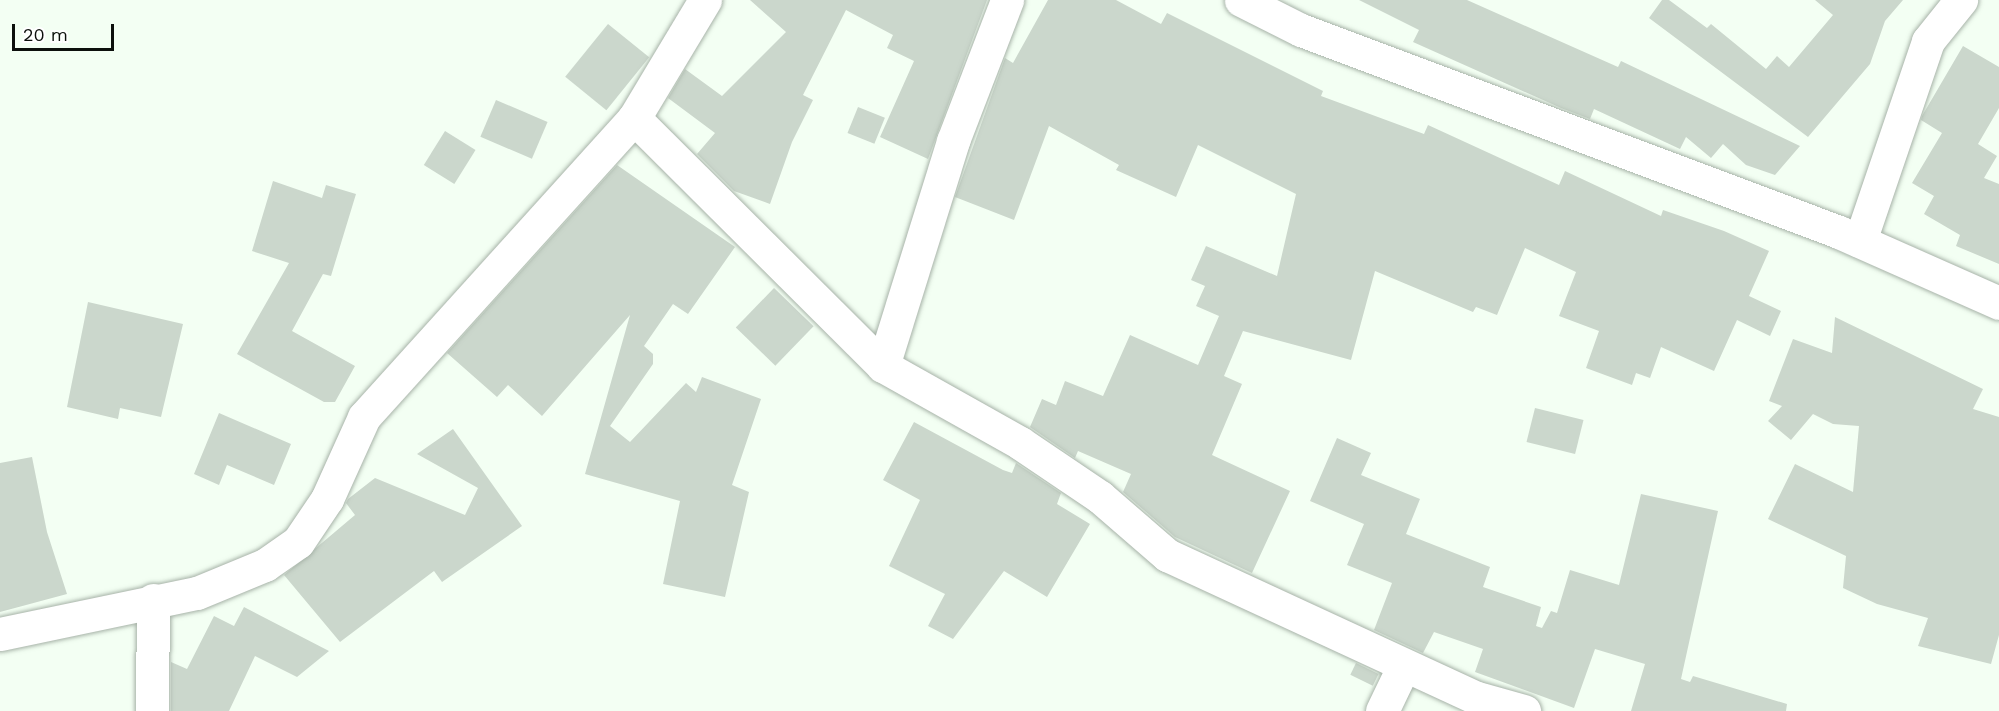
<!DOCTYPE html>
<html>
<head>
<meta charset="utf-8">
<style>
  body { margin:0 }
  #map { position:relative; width:1999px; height:711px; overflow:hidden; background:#f3fff3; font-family:"Work Sans",sans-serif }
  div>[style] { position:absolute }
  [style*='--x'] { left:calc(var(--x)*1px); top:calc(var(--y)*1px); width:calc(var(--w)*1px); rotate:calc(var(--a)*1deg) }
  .building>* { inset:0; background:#cbd7cc; transform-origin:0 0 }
  .roads { filter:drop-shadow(0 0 2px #a7b3a8) drop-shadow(0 0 2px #a7b3a8) }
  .minor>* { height:33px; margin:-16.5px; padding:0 16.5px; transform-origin:16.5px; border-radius:16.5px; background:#fff }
  .secondary>* { height:33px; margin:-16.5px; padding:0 16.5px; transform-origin:16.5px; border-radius:16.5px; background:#fff }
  span { translate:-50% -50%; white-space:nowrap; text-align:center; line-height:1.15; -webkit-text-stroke:6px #fff; paint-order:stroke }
  .scale { position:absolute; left:12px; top:24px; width:102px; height:27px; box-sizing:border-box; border:3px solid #0c100c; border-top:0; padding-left:8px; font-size:18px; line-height:21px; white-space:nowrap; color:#0c100c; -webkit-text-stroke:4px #fff; paint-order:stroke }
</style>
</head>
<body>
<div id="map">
  <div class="building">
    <i style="clip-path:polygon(750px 0,987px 0,928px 159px,880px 137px,914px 61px,887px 48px,893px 35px,846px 10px,803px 95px,813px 100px,792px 142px,770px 204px,734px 191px,697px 154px,715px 133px,668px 98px,685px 69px,722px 96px,786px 32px)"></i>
    <i style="clip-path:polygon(1048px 0,1116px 0,1161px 24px,1167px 13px,1323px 91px,1321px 96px,1424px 134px,1428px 125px,1559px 185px,1565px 171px,1661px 216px,1663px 210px,1724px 231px,1769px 251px,1749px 296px,1781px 311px,1770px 336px,1737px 320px,1714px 371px,1661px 347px,1650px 378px,1636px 373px,1632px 385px,1586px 368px,1599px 331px,1559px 316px,1576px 272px,1525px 248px,1497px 315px,1476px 307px,1473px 312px,1375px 271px,1351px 360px,1243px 331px,1224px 376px,1242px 384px,1212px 455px,1290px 491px,1252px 573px,1175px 537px,1123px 492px,1131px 474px,1078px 451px,1075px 458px,1030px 427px,1042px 399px,1056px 405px,1065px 381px,1103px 396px,1130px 335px,1198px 365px,1219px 316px,1196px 306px,1205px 286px,1191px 280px,1206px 246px,1277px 276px,1296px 194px,1198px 145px,1176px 197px,1116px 170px,1119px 165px,1049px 126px,1014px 220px,955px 197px,1005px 58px,1013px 63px)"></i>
    <i style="clip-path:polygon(1359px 0,1467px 0,1618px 67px,1621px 61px,1800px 146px,1775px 175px,1746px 165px,1723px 144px,1711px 158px,1686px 137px,1680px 149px,1594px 109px,1590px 119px,1561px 108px,1413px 42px,1419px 30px)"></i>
    <i style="clip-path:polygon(1662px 0,1669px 0,1707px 28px,1711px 24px,1766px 69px,1777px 56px,1789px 67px,1833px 15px,1815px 0,1903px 0,1885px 21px,1870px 64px,1808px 137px,1649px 18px)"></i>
    <i style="left:608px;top:24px;width:53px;height:68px;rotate:39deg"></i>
    <i style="clip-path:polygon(1963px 46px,1999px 67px,1999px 108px,1978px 144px,1997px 156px,1984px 178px,1999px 184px,1999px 264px,1956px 246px,1960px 235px,1924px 214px,1934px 196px,1912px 183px,1942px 133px,1921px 120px,1922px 116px)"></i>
    <i style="left:496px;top:100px;width:56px;height:40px;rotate:23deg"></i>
    <i style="left:858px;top:107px;width:29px;height:28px;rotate:22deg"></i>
    <i style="left:445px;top:131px;width:36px;height:40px;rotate:32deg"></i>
    <i style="clip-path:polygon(617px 165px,735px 247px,688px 314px,673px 304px,644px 346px,653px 354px,653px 364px,610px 426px,630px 442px,686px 383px,696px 392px,702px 377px,761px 399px,732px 485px,749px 492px,725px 597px,663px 584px,680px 501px,585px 474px,630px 315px,542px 416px,508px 385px,497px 397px,447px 353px)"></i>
    <i style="clip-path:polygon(273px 181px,322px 198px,326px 185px,356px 194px,331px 276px,323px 274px,292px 331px,355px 366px,335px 402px,324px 402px,237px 354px,289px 263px,252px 251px)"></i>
    <i style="left:774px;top:288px;width:55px;height:55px;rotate:44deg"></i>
    <i style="clip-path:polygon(88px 302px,183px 324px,161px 417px,120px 408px,118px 419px,67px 407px)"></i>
    <i style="clip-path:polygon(1835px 317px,1983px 389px,1973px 409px,1999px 417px,1999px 635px,1991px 664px,1918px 646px,1928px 618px,1877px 604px,1843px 588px,1846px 556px,1768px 519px,1795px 464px,1853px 492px,1859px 426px,1833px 424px,1813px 414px,1791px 440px,1768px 421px,1782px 406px,1769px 401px,1793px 339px,1832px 353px)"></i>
    <i style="left:1535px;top:408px;width:50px;height:35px;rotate:14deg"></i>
    <i style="clip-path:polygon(219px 413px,291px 444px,274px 485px,227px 465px,219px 485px,194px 474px)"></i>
    <i style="clip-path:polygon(914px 422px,1003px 470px,1012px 473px,1016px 463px,1061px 493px,1057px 504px,1090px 524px,1047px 597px,1004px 571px,953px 639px,928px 626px,945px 594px,889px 566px,920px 500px,883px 480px)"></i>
    <i style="clip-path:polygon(453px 429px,522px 526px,442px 582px,434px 571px,340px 642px,284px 575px,355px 515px,346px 503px,348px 499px,375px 478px,465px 515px,478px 488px,417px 454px)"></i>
    <i style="clip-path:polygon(1337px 438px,1371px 453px,1361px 475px,1420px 499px,1406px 534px,1490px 567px,1483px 587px,1541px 607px,1536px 626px,1542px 628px,1551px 611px,1557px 613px,1570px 570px,1619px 585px,1641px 494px,1718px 511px,1681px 679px,1690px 682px,1693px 676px,1787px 704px,1786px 711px,1631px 711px,1645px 664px,1595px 649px,1574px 708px,1475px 672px,1483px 649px,1434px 632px,1423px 653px,1374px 630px,1392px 583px,1347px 565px,1364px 524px,1310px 501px)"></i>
    <i style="clip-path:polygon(32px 457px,47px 532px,67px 594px,0 612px,0 463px)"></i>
    <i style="clip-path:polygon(244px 607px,329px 651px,297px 677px,255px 656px,229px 711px,171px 711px,171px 662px,187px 669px,214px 616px,234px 626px)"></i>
    <i style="left:1356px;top:663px;width:25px;height:13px;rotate:26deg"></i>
  </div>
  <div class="roads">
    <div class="minor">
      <i style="--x:705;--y:0;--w:138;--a:121"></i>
      <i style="--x:634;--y:118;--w:351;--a:44.9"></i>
      <i style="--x:883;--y:366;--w:157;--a:29.3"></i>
      <i style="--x:1020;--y:443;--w:97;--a:34"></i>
      <i style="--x:1100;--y:497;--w:89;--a:40.9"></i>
      <i style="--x:1167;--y:555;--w:341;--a:24.8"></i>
      <i style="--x:1477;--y:698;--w:49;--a:15.5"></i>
      <i style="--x:883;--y:366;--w:236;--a:-72.7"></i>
      <i style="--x:953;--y:141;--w:151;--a:-69"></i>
      <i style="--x:0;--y:634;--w:201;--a:-11.8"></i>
      <i style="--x:197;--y:593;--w:74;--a:-22.4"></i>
      <i style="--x:265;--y:565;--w:40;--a:-34.9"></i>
      <i style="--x:298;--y:542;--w:52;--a:-56"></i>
      <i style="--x:327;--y:499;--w:90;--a:-65.7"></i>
      <i style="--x:364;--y:417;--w:403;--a:-47.9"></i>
      <i style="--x:152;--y:711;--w:111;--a:-89.5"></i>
      <i style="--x:1382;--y:711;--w:51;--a:-64.4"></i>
    </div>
    <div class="secondary">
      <i style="--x:1241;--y:0;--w:67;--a:26.6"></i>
      <i style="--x:1301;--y:30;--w:575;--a:20.58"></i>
      <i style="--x:1839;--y:232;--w:175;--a:23.9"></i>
      <i style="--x:1860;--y:241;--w:211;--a:-71.2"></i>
      <i style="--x:1928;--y:41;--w:53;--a:-51.2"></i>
    </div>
  </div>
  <div class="scale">20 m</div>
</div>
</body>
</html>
